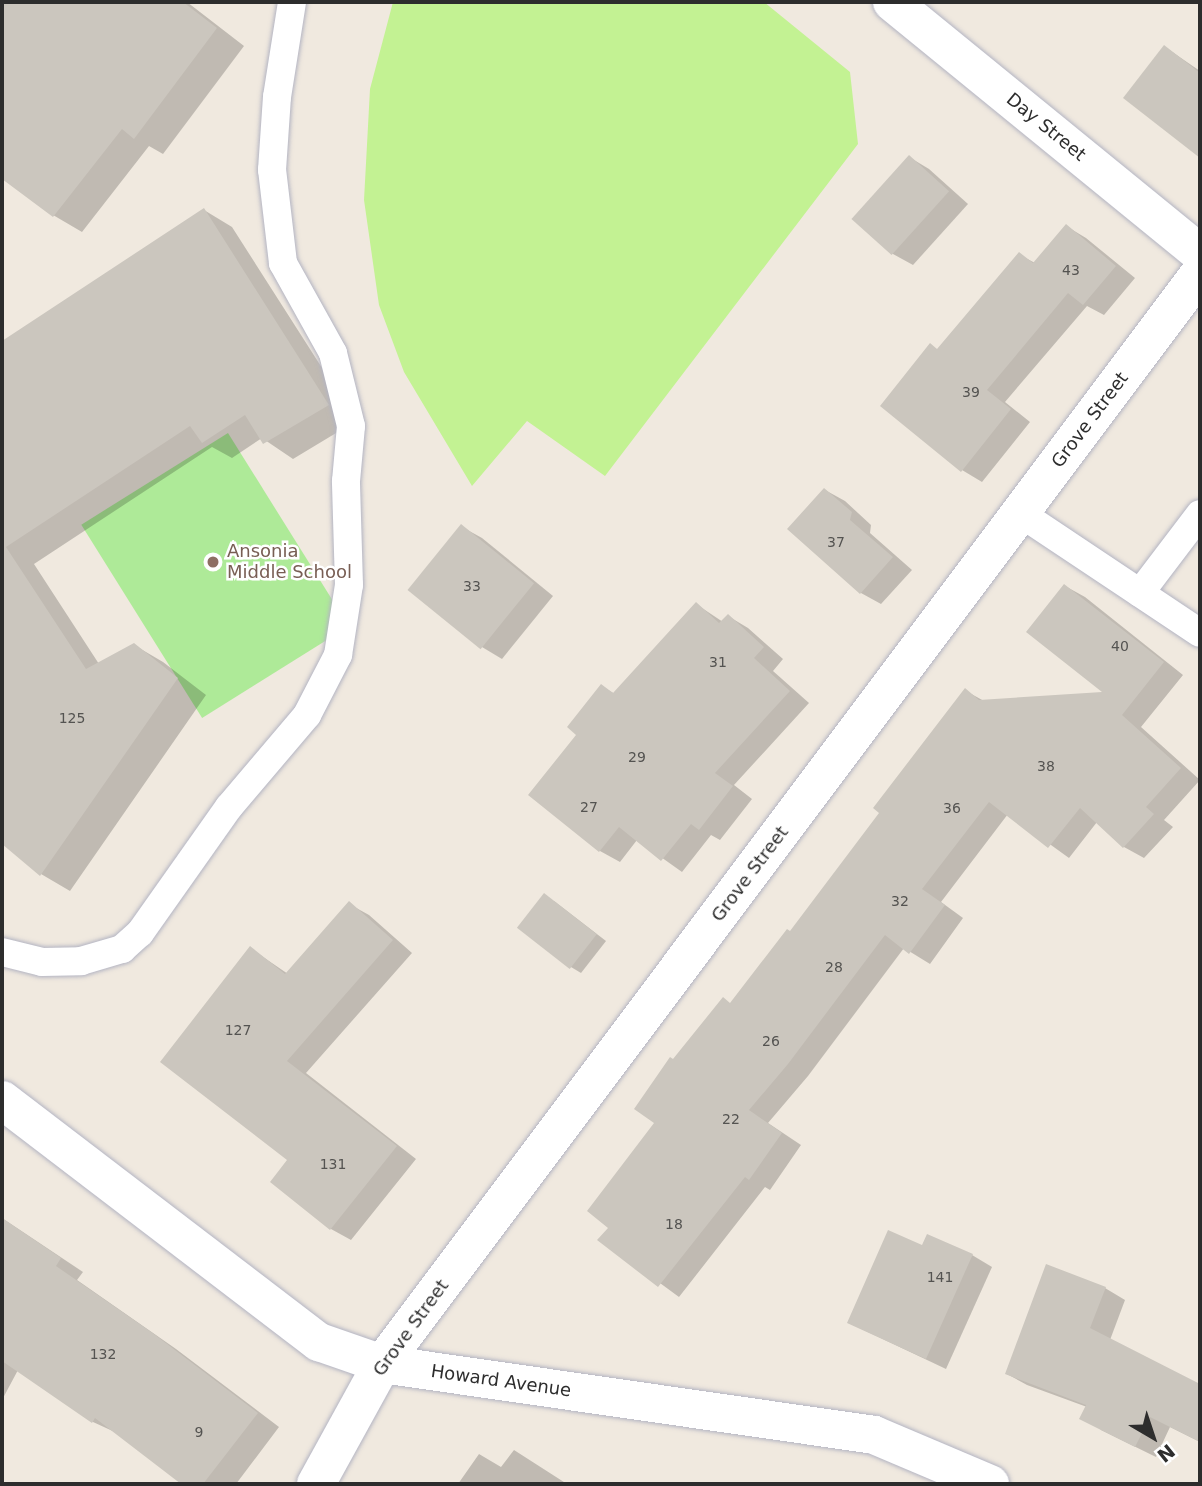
<!DOCTYPE html>
<html>
<head>
<meta charset="utf-8">
<style>
  body { margin:0 }
  #map { position:relative; width:1202px; height:1486px; overflow:hidden; background:#f0e9df; font-family:"DejaVu Sans",sans-serif }
  div>[style] { position:absolute }
  [style*='--x'] { left:calc(var(--x)*1px); top:calc(var(--y)*1px); width:calc(var(--w)*1px); rotate:calc(var(--a)*1deg) }
  .green>* { inset:0; background:#aeea98; transform-origin:0 0 }
  .pitch>* { inset:0; background:#c3f293 }
  .shadow>* { inset:0; background:#0003 }
  .building>* { inset:0; background:#cbc6be; transform-origin:0 0 }
  .roads { filter:drop-shadow(0 0 2px #b3b4c2) drop-shadow(0 0 2px #b3b4c2) }
  .service>* { height:28px; margin:-14px; padding:0 14px; transform-origin:14px; border-radius:14px; background:#fff }
  .minor>* { height:38px; margin:-19px; padding:0 19px; transform-origin:19px; border-radius:19px; background:#fff }
  .dots>* { width:19px; height:19px; translate:-50% -50%; box-sizing:border-box; border:4px solid #fff; border-radius:50% }
  span { translate:-50% -50%; white-space:nowrap; text-align:center; line-height:1.15; -webkit-text-stroke:5px #fff; paint-order:stroke }
  .number-label { font-size:14px; color:#545351 }
  .number-label span { -webkit-text-stroke-width:0 }
  .street-label { font-size:18px; color:#2d2d2d }
  .education-label { font-size:18px; color:#785e54 }
  .left { translate:0 -50%; text-align:left }
  .frame { position:absolute; inset:0; border:4px solid #2d2d2d; pointer-events:none }
  .north { position:absolute; left:1118px; top:1402px; width:70px; height:70px; -webkit-text-stroke:5px #fff; paint-order:stroke; rotate:141deg; font-size:19px; font-weight:700; line-height:28px; text-align:center; color:#2d2d2d }
  .north::after { content:''; display:block; margin:auto; width:24px; height:32px; background:#2d2d2d; clip-path:polygon(50% 0,100% 100%,50% 72%,0 100%) }
</style>
</head>
<body>
<div id="map">
  <div class="green">
    <i style="left:228px;top:433px;width:228px;height:173px;rotate:58deg"></i>
  </div>
  <div class="pitch">
    <i style="clip-path:polygon(393px 2px,764px 2px,850px 72px,858px 144px,605px 476px,527px 421px,472px 486px,404px 372px,379px 305px,364px 200px,370px 89px)"></i>
  </div>
  <div class="shadow">
    <i style="clip-path:polygon(2px 2px,187px 2px,244px 46px,163px 154px,149px 146px,82px 232px,53px 215px,2px 177px)"></i>
    <i style="clip-path:polygon(1165px 47px,1200px 71px,1200px 156px,1126px 98px)"></i>
    <i style="clip-path:polygon(909px 157px,929px 169px,968px 204px,913px 265px,893px 254px,854px 218px)"></i>
    <i style="clip-path:polygon(204px 210px,232px 227px,356px 421px,293px 459px,262px 438px,232px 458px,212px 447px,34px 564px,99px 664px,134px 645px,163px 662px,206px 695px,70px 891px,41px 874px,2px 842px,5px 805px,2px 803px,2px 343px)"></i>
    <i style="clip-path:polygon(1066px 226px,1086px 238px,1135px 278px,1104px 315px,1087px 306px,1005px 402px,1030px 422px,982px 482px,962px 470px,939px 350px,1020px 255px,1035px 263px)"></i>
    <i style="clip-path:polygon(825px 490px,845px 501px,871px 525px,870px 533px,912px 570px,881px 604px,861px 593px,790px 529px)"></i>
    <i style="clip-path:polygon(462px 527px,482px 538px,553px 596px,502px 659px,482px 647px,411px 590px)"></i>
    <i style="clip-path:polygon(1065px 586px,1085px 597px,1183px 675px,1141px 727px,1200px 780px,1164px 820px,1173px 827px,1144px 858px,1124px 847px,1097px 822px,1069px 858px,1008px 814px,941px 902px,963px 918px,930px 964px,904px 948px,808px 1076px,768px 1123px,801px 1145px,770px 1190px,765px 1187px,679px 1297px,600px 1239px,610px 1227px,656px 1122px,673px 1061px,731px 1004px,791px 933px,881px 812px,966px 691px,984px 701px,1107px 694px)"></i>
    <i style="clip-path:polygon(696px 604px,723px 622px,728px 616px,748px 628px,783px 659px,773px 671px,809px 703px,734px 785px,752px 799px,720px 840px,711px 835px,682px 872px,637px 840px,620px 862px,600px 851px,578px 734px,601px 686px,615px 694px)"></i>
    <i style="clip-path:polygon(554px 901px,606px 941px,581px 973px,571px 967px)"></i>
    <i style="clip-path:polygon(349px 904px,369px 915px,412px 953px,306px 1073px,416px 1159px,351px 1240px,331px 1229px,290px 1159px,250px 948px,288px 974px)"></i>
    <i style="clip-path:polygon(2px 1218px,83px 1272px,77px 1280px,176px 1349px,279px 1427px,236px 1484px,184px 1484px,117px 1433px,93px 1422px,18px 1370px,2px 1400px)"></i>
    <i style="clip-path:polygon(923px 1247px,972px 1255px,992px 1267px,946px 1369px,849px 1323px)"></i>
    <i style="clip-path:polygon(1105px 1288px,1125px 1300px,1110px 1340px,1200px 1386px,1200px 1442px,1170px 1427px,1156px 1457px,1101px 1430px,1087px 1407px,1027px 1385px,1007px 1374px)"></i>
    <i style="clip-path:polygon(514px 1450px,567px 1484px,458px 1484px,479px 1454px,501px 1467px)"></i>
  </div>
  <div class="building">
    <i style="clip-path:polygon(2px 2px,183px 2px,217px 28px,134px 139px,122px 129px,53px 217px,2px 179px)"></i>
    <i style="clip-path:polygon(1164px 45px,1200px 73px,1200px 158px,1123px 98px)"></i>
    <i style="left:909px;top:155px;width:54px;height:86px;rotate:42deg"></i>
    <i style="clip-path:polygon(204px 208px,329px 405px,263px 444px,245px 415px,202px 443px,190px 426px,6px 547px,86px 669px,134px 643px,178px 678px,40px 876px,2px 844px,2px 341px)"></i>
    <i style="clip-path:polygon(1066px 224px,1116px 266px,1083px 305px,1068px 293px,987px 390px,1011px 409px,961px 472px,880px 406px,930px 343px,937px 349px,1019px 252px,1033px 263px)"></i>
    <i style="clip-path:polygon(824px 488px,852px 512px,850px 520px,893px 557px,860px 594px,787px 529px)"></i>
    <i style="left:461px;top:524px;width:94px;height:85px;rotate:39deg"></i>
    <i style="clip-path:polygon(1064px 584px,1164px 662px,1122px 715px,1181px 768px,1146px 807px,1154px 814px,1123px 848px,1080px 808px,1048px 848px,989px 802px,922px 889px,945px 905px,909px 954px,885px 935px,788px 1064px,749px 1110px,782px 1133px,749px 1180px,745px 1177px,658px 1287px,597px 1240px,608px 1228px,587px 1211px,654px 1123px,634px 1109px,670px 1057px,673px 1059px,723px 997px,730px 1003px,787px 929px,790px 931px,879px 813px,873px 808px,965px 688px,979px 700px,1102px 692px,1026px 632px)"></i>
    <i style="clip-path:polygon(696px 602px,719px 623px,728px 614px,764px 647px,754px 658px,790px 691px,715px 773px,733px 786px,699px 830px,691px 824px,661px 861px,619px 827px,599px 852px,528px 795px,576px 735px,567px 727px,601px 684px,613px 693px)"></i>
    <i style="left:544px;top:893px;width:67px;height:44px;rotate:38deg"></i>
    <i style="clip-path:polygon(349px 901px,393px 940px,287px 1061px,397px 1146px,330px 1230px,270px 1182px,287px 1160px,160px 1062px,250px 946px,285px 974px)"></i>
    <i style="clip-path:polygon(2px 1218px,61px 1258px,56px 1266px,154px 1334px,258px 1413px,203px 1484px,181px 1484px,95px 1418px,92px 1423px,2px 1361px)"></i>
    <i style="clip-path:polygon(888px 1230px,922px 1245px,927px 1234px,973px 1254px,926px 1359px,847px 1323px)"></i>
    <i style="clip-path:polygon(1046px 1264px,1106px 1287px,1090px 1328px,1200px 1384px,1200px 1442px,1150px 1417px,1135px 1447px,1079px 1419px,1086px 1405px,1005px 1374px)"></i>
  </div>
  <div class="roads">
    <div class="service">
      <i style="--x:1020;--y:513;--w:216;--a:33.7"></i>
      <i style="--x:1140;--y:593;--w:99;--a:-52.8"></i>
      <i style="--x:2;--y:952;--w:41;--a:14"></i>
      <i style="--x:42;--y:962;--w:39;--a:-1"></i>
      <i style="--x:81;--y:961;--w:43;--a:-16.3"></i>
      <i style="--x:122;--y:949;--w:24;--a:-42"></i>
      <i style="--x:140;--y:933;--w:154;--a:-54.8"></i>
      <i style="--x:229;--y:807;--w:121;--a:-49.7"></i>
      <i style="--x:307;--y:715;--w:68;--a:-62.7"></i>
      <i style="--x:338;--y:655;--w:71;--a:-81.1"></i>
      <i style="--x:349;--y:585;--w:104;--a:-91.7"></i>
      <i style="--x:346;--y:481;--w:55;--a:-84.8"></i>
      <i style="--x:351;--y:426;--w:75;--a:-103.9"></i>
      <i style="--x:333;--y:353;--w:103;--a:-119.1"></i>
      <i style="--x:283;--y:263;--w:94;--a:-96.7"></i>
      <i style="--x:272;--y:170;--w:73;--a:-86.1"></i>
      <i style="--x:277;--y:97;--w:96;--a:-81"></i>
    </div>
    <div class="minor">
      <i style="--x:892;--y:2;--w:397;--a:39.2"></i>
      <i style="--x:2;--y:1100;--w:399;--a:37.4"></i>
      <i style="--x:319;--y:1342;--w:67;--a:19.2"></i>
      <i style="--x:382;--y:1364;--w:497;--a:8.2"></i>
      <i style="--x:874;--y:1435;--w:126;--a:22.9"></i>
      <i style="--x:316;--y:1484;--w:137;--a:-61.2"></i>
      <i style="--x:382;--y:1364;--w:1364;--a:-53.14"></i>
    </div>
  </div>
  <div class="dots">
    <i style="left:213px;top:562px;background:#8d6e63"></i>
  </div>
  <div class="number-label">
    <span style="left:1071px;top:270px">43</span>
    <span style="left:971px;top:392px">39</span>
    <span style="left:836px;top:542px">37</span>
    <span style="left:472px;top:586px">33</span>
    <span style="left:1120px;top:646px">40</span>
    <span style="left:718px;top:662px">31</span>
    <span style="left:72px;top:718px">125</span>
    <span style="left:637px;top:757px">29</span>
    <span style="left:1046px;top:766px">38</span>
    <span style="left:589px;top:807px">27</span>
    <span style="left:952px;top:808px">36</span>
    <span style="left:900px;top:901px">32</span>
    <span style="left:834px;top:967px">28</span>
    <span style="left:238px;top:1030px">127</span>
    <span style="left:771px;top:1041px">26</span>
    <span style="left:731px;top:1119px">22</span>
    <span style="left:333px;top:1164px">131</span>
    <span style="left:674px;top:1224px">18</span>
    <span style="left:940px;top:1277px">141</span>
    <span style="left:103px;top:1354px">132</span>
    <span style="left:199px;top:1432px">9</span>
  </div>
  <div class="street-label">
    <span style="left:1046px;top:127px;rotate:39deg">Day Street</span>
    <span style="left:1090px;top:420px;rotate:-53deg">Grove Street</span>
    <span style="left:750px;top:874px;rotate:-53deg">Grove Street</span>
    <span style="left:411px;top:1328px;rotate:-54deg">Grove Street</span>
    <span style="left:501px;top:1381px;rotate:8deg">Howard Avenue</span>
  </div>
  <div class="education-label">
    <span class="left" style="left:227px;top:562px">Ansonia<br>Middle School</span>
  </div>
  <div class="frame"></div>
  <div class="north">N</div>
</div>
</body>
</html>
